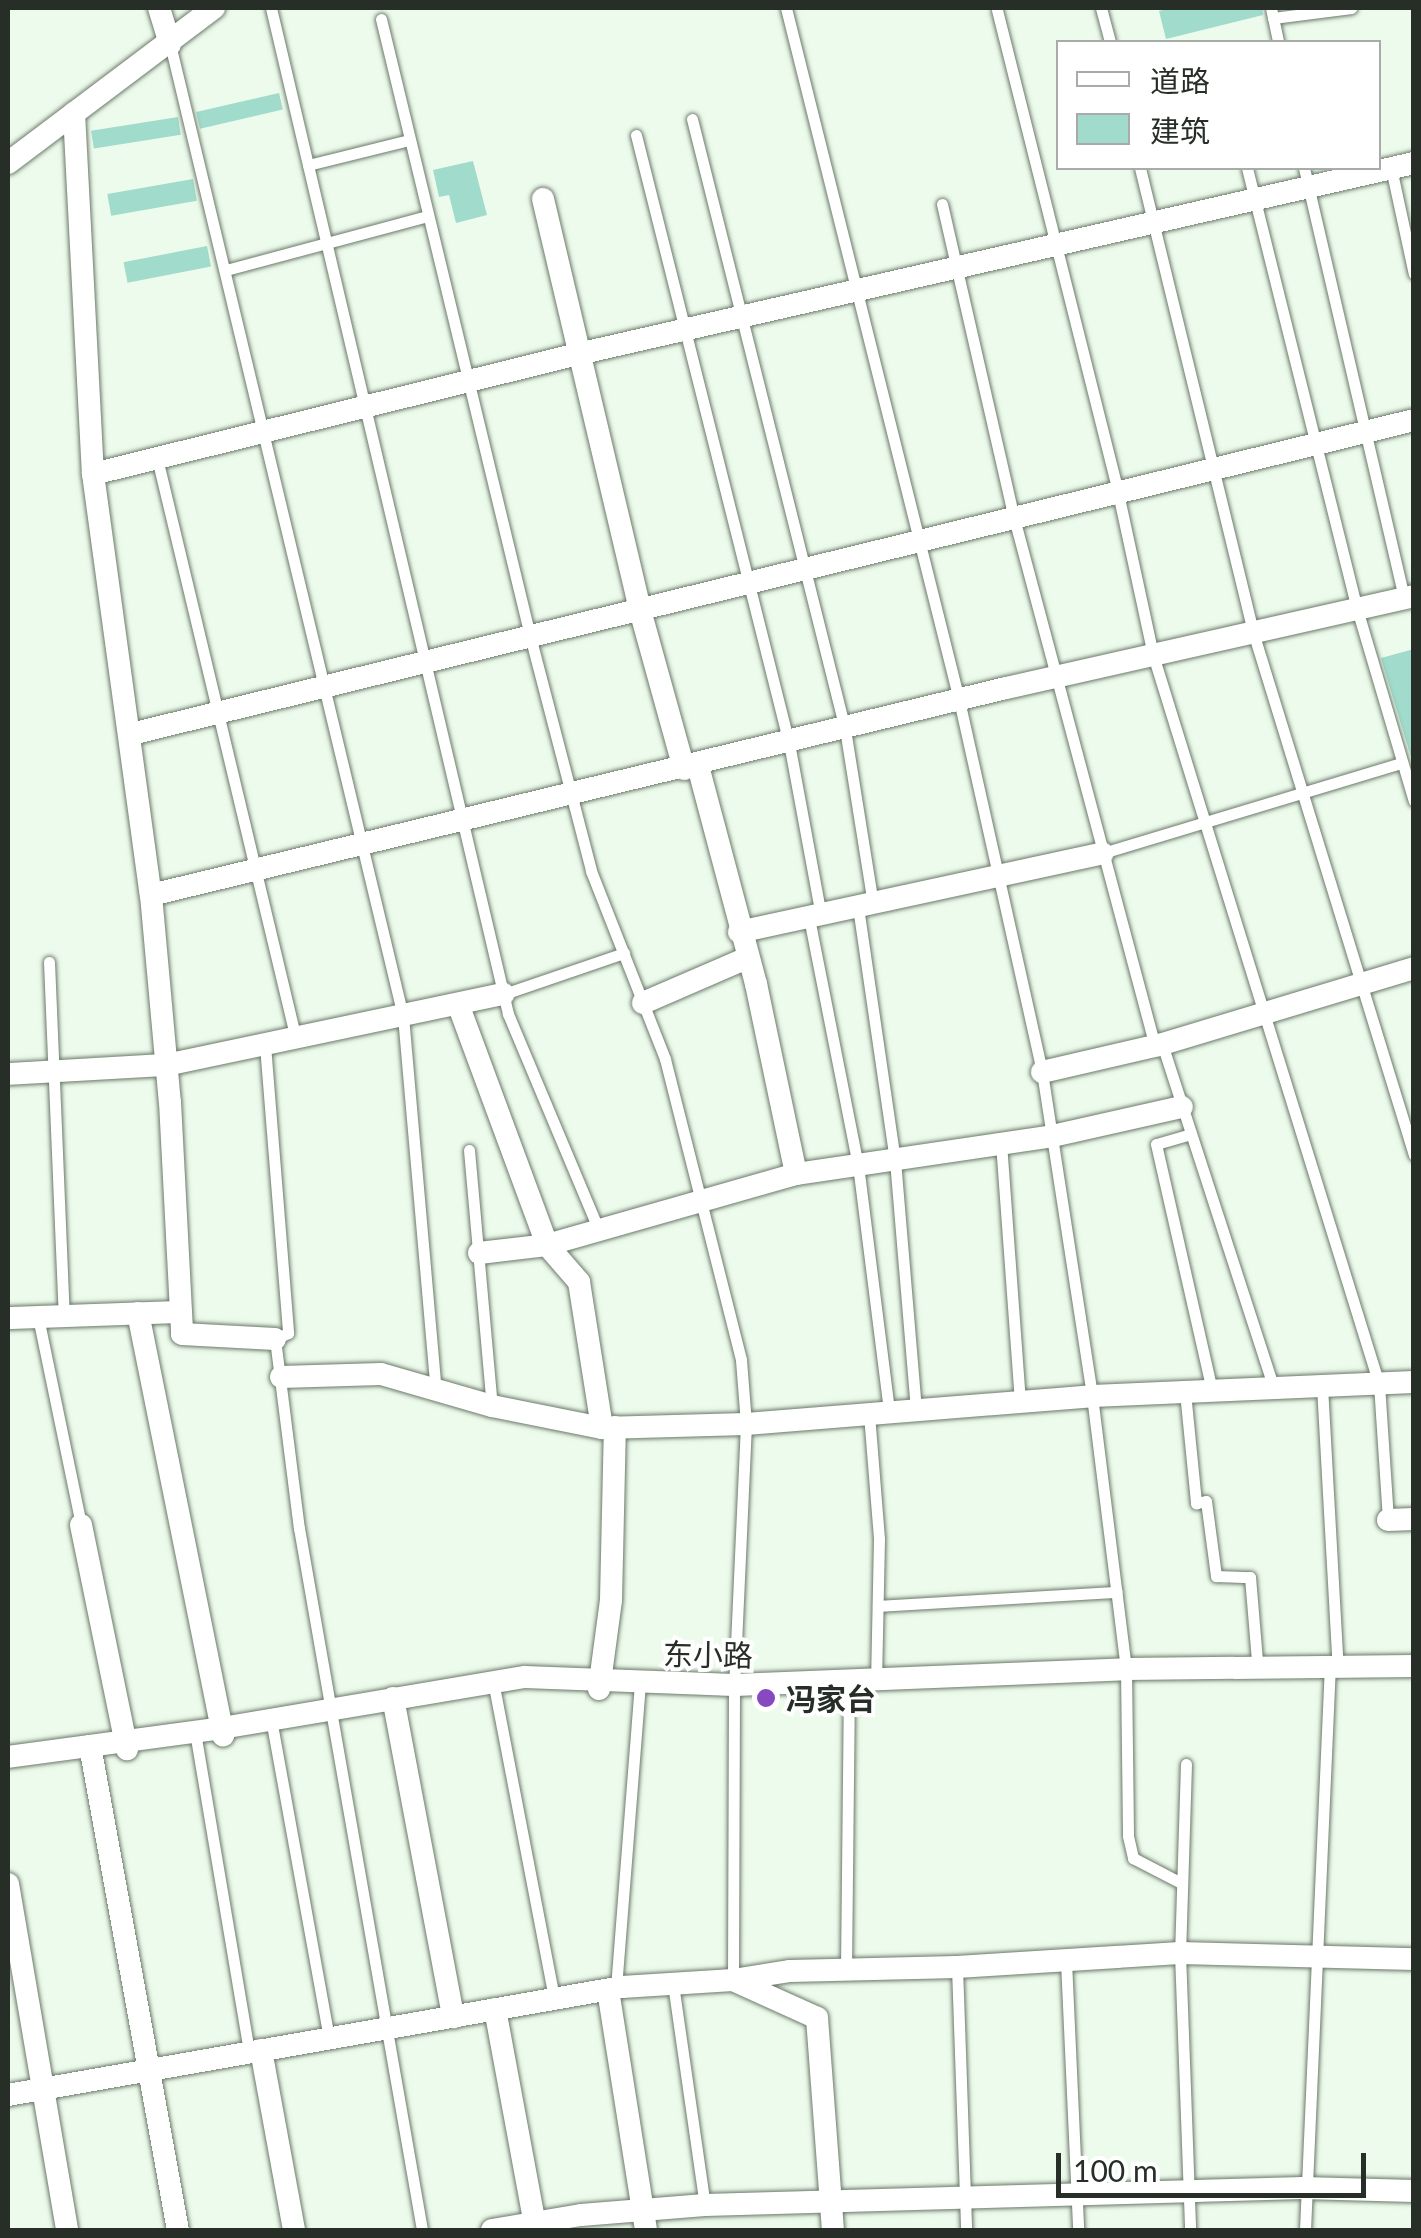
<!DOCTYPE html>
<html>
<head>
<meta charset="utf-8">
<style>
  body { margin:0 }
  #map { position:relative; width:1421px; height:2238px; overflow:hidden; background:#ecfbeb; font-family:Lato,"Noto Sans SC",sans-serif }
  div>[style] { position:absolute }
  [style*='--x'] { left:calc(var(--x)*1px); top:calc(var(--y)*1px); width:calc(var(--w)*1px); rotate:calc(var(--a)*1deg) }
  .building>* { inset:0; background:#a0dbcb; transform-origin:0 0 }
  .roads { filter:drop-shadow(0 0 2px #6b796a) drop-shadow(0 0 2px #6b796a) }
  .service>* { height:11px; margin:-5.5px; padding:0 5.5px; transform-origin:5.5px; border-radius:5.5px; background:#fff }
  .minor>* { height:22px; margin:-11px; padding:0 11px; transform-origin:11px; border-radius:11px; background:#fff }
  .dots>* { width:28px; height:28px; translate:-50% -50%; box-sizing:border-box; border:5px solid #fff; border-radius:50% }
  span { translate:-50% -50%; white-space:nowrap; text-align:center; line-height:1.15; -webkit-text-stroke:8px #fff; paint-order:stroke }
  .street-label { font-size:30px; color:#272d27 }
  .poi-label { font-size:30px; color:#272d27; font-weight:700 }
  .left { translate:0 -50%; text-align:left }
  .frame { position:absolute; inset:0; border:10px solid #272d27; pointer-events:none }
  .legend { position:absolute; left:1056px; top:40px; width:325px; height:130px; box-sizing:border-box; background:#fff; border:2px solid #a9aba9; margin:0; padding:12px 18px; list-style:none; font-size:30px; color:#272d27 }
  .legend li { display:flex; align-items:center; gap:20px; height:50px }
  .legend b { width:50px; border:2px solid #a9aba9 }
  .scale { position:absolute; left:1056px; top:2153px; width:310px; height:45px; box-sizing:border-box; border:5px solid #272d27; border-top:0; padding-left:12px; font-size:30px; line-height:35px; white-space:nowrap; color:#272d27; -webkit-text-stroke:8px #fff; paint-order:stroke }
</style>
</head>
<body>
<div id="map">
  <div class="building">
    <i style="clip-path:polygon(1171px 8px,1262px 8px,1263px 15px,1166px 39px,1159px 11px)"></i>
    <i style="left:279px;top:93px;width:17px;height:85px;rotate:77deg"></i>
    <i style="left:178px;top:117px;width:18px;height:88px;rotate:81deg"></i>
    <i style="clip-path:polygon(473px 161px,487px 215px,456px 223px,449px 195px,439px 197px,433px 170px)"></i>
    <i style="left:193px;top:179px;width:22px;height:87px;rotate:80deg"></i>
    <i style="left:207px;top:246px;width:21px;height:85px;rotate:79deg"></i>
    <i style="clip-path:polygon(1414px 649px,1414px 757px,1411px 757px,1381px 658px)"></i>
  </div>
  <div class="roads">
    <div class="service">
      <i style="--x:271;--y:8;--w:1034;--a:76.74"></i>
      <i style="--x:508;--y:1014;--w:234;--a:67.2"></i>
      <i style="--x:786;--y:8;--w:713;--a:75.96"></i>
      <i style="--x:959;--y:700;--w:381;--a:77.4"></i>
      <i style="--x:1042;--y:1072;--w:328;--a:81.2"></i>
      <i style="--x:1092;--y:1396;--w:275;--a:82.9"></i>
      <i style="--x:1126;--y:1669;--w:167;--a:89.3"></i>
      <i style="--x:1128;--y:1836;--w:23;--a:77"></i>
      <i style="--x:1133;--y:1858;--w:54;--a:27.5"></i>
      <i style="--x:1101;--y:8;--w:35;--a:75"></i>
      <i style="--x:1271;--y:8;--w:35;--a:78"></i>
      <i style="--x:997;--y:10;--w:498;--a:75.9"></i>
      <i style="--x:1118;--y:493;--w:166;--a:77.8"></i>
      <i style="--x:1153;--y:655;--w:763;--a:72.78"></i>
      <i style="--x:1379;--y:1384;--w:136;--a:86.2"></i>
      <i style="--x:1273;--y:18;--w:79;--a:-7.3"></i>
      <i style="--x:381;--y:19;--w:635;--a:76.42"></i>
      <i style="--x:530;--y:636;--w:243;--a:75.4"></i>
      <i style="--x:591;--y:871;--w:202;--a:68.5"></i>
      <i style="--x:665;--y:1059;--w:310;--a:75.8"></i>
      <i style="--x:741;--y:1360;--w:64;--a:85.5"></i>
      <i style="--x:746;--y:1424;--w:268;--a:92.6"></i>
      <i style="--x:734;--y:1692;--w:288;--a:90.2"></i>
      <i style="--x:170;--y:44;--w:1000;--a:76.52"></i>
      <i style="--x:403;--y:1016;--w:375;--a:85"></i>
      <i style="--x:692;--y:119;--w:629;--a:75.92"></i>
      <i style="--x:845;--y:729;--w:177;--a:80.9"></i>
      <i style="--x:636;--y:135;--w:627;--a:75.88"></i>
      <i style="--x:789;--y:743;--w:175;--a:79.5"></i>
      <i style="--x:308;--y:165;--w:104;--a:-13.9"></i>
      <i style="--x:1140;--y:168;--w:478;--a:76.3"></i>
      <i style="--x:1253;--y:632;--w:547;--a:72.89"></i>
      <i style="--x:1247;--y:168;--w:455;--a:76"></i>
      <i style="--x:1357;--y:609;--w:200;--a:73.5"></i>
      <i style="--x:1304;--y:168;--w:441;--a:76.9"></i>
      <i style="--x:1391;--y:168;--w:108;--a:77.8"></i>
      <i style="--x:942;--y:204;--w:322;--a:77.1"></i>
      <i style="--x:1014;--y:518;--w:539;--a:75.06"></i>
      <i style="--x:1153;--y:1039;--w:16;--a:45"></i>
      <i style="--x:1164;--y:1050;--w:356;--a:72"></i>
      <i style="--x:226;--y:270;--w:208;--a:-15"></i>
      <i style="--x:157;--y:458;--w:597;--a:76.55"></i>
      <i style="--x:1103;--y:853;--w:311;--a:-16.8"></i>
      <i style="--x:858;--y:907;--w:256;--a:81.7"></i>
      <i style="--x:895;--y:1160;--w:251;--a:85.2"></i>
      <i style="--x:809;--y:918;--w:252;--a:78.8"></i>
      <i style="--x:858;--y:1165;--w:249;--a:82.8"></i>
      <i style="--x:49;--y:962;--w:353;--a:87.6"></i>
      <i style="--x:504;--y:994;--w:127;--a:-18.9"></i>
      <i style="--x:265;--y:1045;--w:289;--a:85.4"></i>
      <i style="--x:288;--y:1333;--w:14;--a:155"></i>
      <i style="--x:275;--y:1339;--w:191;--a:82.8"></i>
      <i style="--x:299;--y:1528;--w:713;--a:80.06"></i>
      <i style="--x:1191;--y:1134;--w:36;--a:164"></i>
      <i style="--x:1156;--y:1144;--w:253;--a:77.2"></i>
      <i style="--x:1001;--y:1143;--w:260;--a:85.8"></i>
      <i style="--x:469;--y:1150;--w:257;--a:84.9"></i>
      <i style="--x:38;--y:1317;--w:212;--a:78.3"></i>
      <i style="--x:1322;--y:1386;--w:285;--a:86.8"></i>
      <i style="--x:1185;--y:1392;--w:112;--a:84.3"></i>
      <i style="--x:1196;--y:1503;--w:10;--a:-11"></i>
      <i style="--x:1206;--y:1501;--w:76;--a:82.4"></i>
      <i style="--x:1216;--y:1576;--w:34;--a:2"></i>
      <i style="--x:1250;--y:1577;--w:95;--a:85.2"></i>
      <i style="--x:869;--y:1414;--w:125;--a:85.4"></i>
      <i style="--x:879;--y:1539;--w:141;--a:91.2"></i>
      <i style="--x:878;--y:1606;--w:239;--a:-3.4"></i>
      <i style="--x:493;--y:1681;--w:324;--a:79.1"></i>
      <i style="--x:271;--y:1719;--w:325;--a:79.7"></i>
      <i style="--x:195;--y:1732;--w:325;--a:80.4"></i>
      <i style="--x:1186;--y:1764;--w:189;--a:91.8"></i>
      <i style="--x:1180;--y:1953;--w:277;--a:87.9"></i>
      <i style="--x:1066;--y:1961;--w:269;--a:87.4"></i>
      <i style="--x:957;--y:1967;--w:263;--a:88"></i>
      <i style="--x:846;--y:1970;--w:288;--a:-89.4"></i>
      <i style="--x:673;--y:1984;--w:223;--a:81.8"></i>
      <i style="--x:616;--y:1988;--w:306;--a:-85.5"></i>
      <i style="--x:1305;--y:2230;--w:566;--a:-87.47"></i>
    </div>
    <div class="minor">
      <i style="--x:159;--y:8;--w:38;--a:73"></i>
      <i style="--x:74;--y:113;--w:361;--a:87"></i>
      <i style="--x:93;--y:474;--w:425;--a:82.2"></i>
      <i style="--x:151;--y:895;--w:208;--a:84.8"></i>
      <i style="--x:170;--y:1102;--w:232;--a:87"></i>
      <i style="--x:182;--y:1334;--w:93;--a:3.1"></i>
      <i style="--x:8;--y:163;--w:258;--a:-37"></i>
      <i style="--x:543;--y:199;--w:422;--a:76.7"></i>
      <i style="--x:640;--y:610;--w:165;--a:74.5"></i>
      <i style="--x:93;--y:474;--w:500;--a:-13.9"></i>
      <i style="--x:578;--y:354;--w:858;--a:-12.87"></i>
      <i style="--x:131;--y:734;--w:1321;--a:-13.75"></i>
      <i style="--x:698;--y:766;--w:226;--a:75.1"></i>
      <i style="--x:756;--y:984;--w:194;--a:78.1"></i>
      <i style="--x:151;--y:895;--w:880;--a:-13.61"></i>
      <i style="--x:1006;--y:688;--w:418;--a:-12.7"></i>
      <i style="--x:739;--y:932;--w:372;--a:-12.2"></i>
      <i style="--x:643;--y:1003;--w:113;--a:-23.4"></i>
      <i style="--x:458;--y:1004;--w:257;--a:69.7"></i>
      <i style="--x:547;--y:1245;--w:49;--a:49.1"></i>
      <i style="--x:579;--y:1282;--w:148;--a:81"></i>
      <i style="--x:1042;--y:1072;--w:120;--a:-13"></i>
      <i style="--x:1159;--y:1045;--w:266;--a:-16.8"></i>
      <i style="--x:8;--y:1074;--w:158;--a:-3.3"></i>
      <i style="--x:166;--y:1065;--w:345;--a:-11.9"></i>
      <i style="--x:479;--y:1253;--w:68;--a:-6.7"></i>
      <i style="--x:547;--y:1245;--w:259;--a:-15.9"></i>
      <i style="--x:796;--y:1174;--w:259;--a:-8.4"></i>
      <i style="--x:1052;--y:1136;--w:133;--a:-12.6"></i>
      <i style="--x:138;--y:1313;--w:431;--a:78.6"></i>
      <i style="--x:8;--y:1318;--w:173;--a:-2"></i>
      <i style="--x:281;--y:1377;--w:100;--a:-1.7"></i>
      <i style="--x:381;--y:1374;--w:116;--a:16.1"></i>
      <i style="--x:492;--y:1406;--w:112;--a:11.3"></i>
      <i style="--x:602;--y:1428;--w:144;--a:-1.6"></i>
      <i style="--x:746;--y:1424;--w:347;--a:-4.6"></i>
      <i style="--x:1092;--y:1396;--w:322;--a:-2.5"></i>
      <i style="--x:1388;--y:1520;--w:26;--a:-2"></i>
      <i style="--x:81;--y:1525;--w:229;--a:78.4"></i>
      <i style="--x:599;--y:1689;--w:90;--a:-82.3"></i>
      <i style="--x:611;--y:1600;--w:173;--a:-88.7"></i>
      <i style="--x:393;--y:1698;--w:325;--a:79.3"></i>
      <i style="--x:90;--y:1746;--w:492;--a:79.7"></i>
      <i style="--x:8;--y:1757;--w:216;--a:-7.7"></i>
      <i style="--x:222;--y:1728;--w:307;--a:-9.6"></i>
      <i style="--x:525;--y:1677;--w:210;--a:2.2"></i>
      <i style="--x:735;--y:1685;--w:391;--a:-2.3"></i>
      <i style="--x:1126;--y:1669;--w:288;--a:-0.6"></i>
      <i style="--x:8;--y:1884;--w:351;--a:80.3"></i>
      <i style="--x:733;--y:1980;--w:92;--a:24.3"></i>
      <i style="--x:817;--y:2018;--w:213;--a:85.7"></i>
      <i style="--x:608;--y:1990;--w:243;--a:81"></i>
      <i style="--x:495;--y:2009;--w:225;--a:79.5"></i>
      <i style="--x:261;--y:2050;--w:183;--a:79.6"></i>
      <i style="--x:8;--y:2095;--w:623;--a:-9.98"></i>
      <i style="--x:622;--y:1987;--w:111;--a:-3.6"></i>
      <i style="--x:733;--y:1980;--w:58;--a:-9"></i>
      <i style="--x:790;--y:1971;--w:167;--a:-1.4"></i>
      <i style="--x:957;--y:1967;--w:223;--a:-3.6"></i>
      <i style="--x:1180;--y:1953;--w:234;--a:1.5"></i>
      <i style="--x:492;--y:2230;--w:90;--a:-9.6"></i>
      <i style="--x:581;--y:2215;--w:124;--a:-4.6"></i>
      <i style="--x:705;--y:2205;--w:598;--a:-1.63"></i>
      <i style="--x:1303;--y:2188;--w:111;--a:1.5"></i>
    </div>
  </div>
  <div class="dots">
    <i style="left:766px;top:1698px;background:#8649bf"></i>
  </div>
  <div class="street-label">
    <span style="left:708px;top:1654px;rotate:1deg">东小路</span>
  </div>
  <div class="poi-label">
    <span class="left" style="left:786px;top:1698px">冯家台</span>
  </div>
  <div class="frame"></div>
  <ul class="legend">
  <li><b style="height:12px;background:#fff"></b>道路</li>
  <li><b style="height:28px;background:#a0dbcb"></b>建筑</li>
  </ul>
  <div class="scale">100 m</div>
</div>
</body>
</html>
